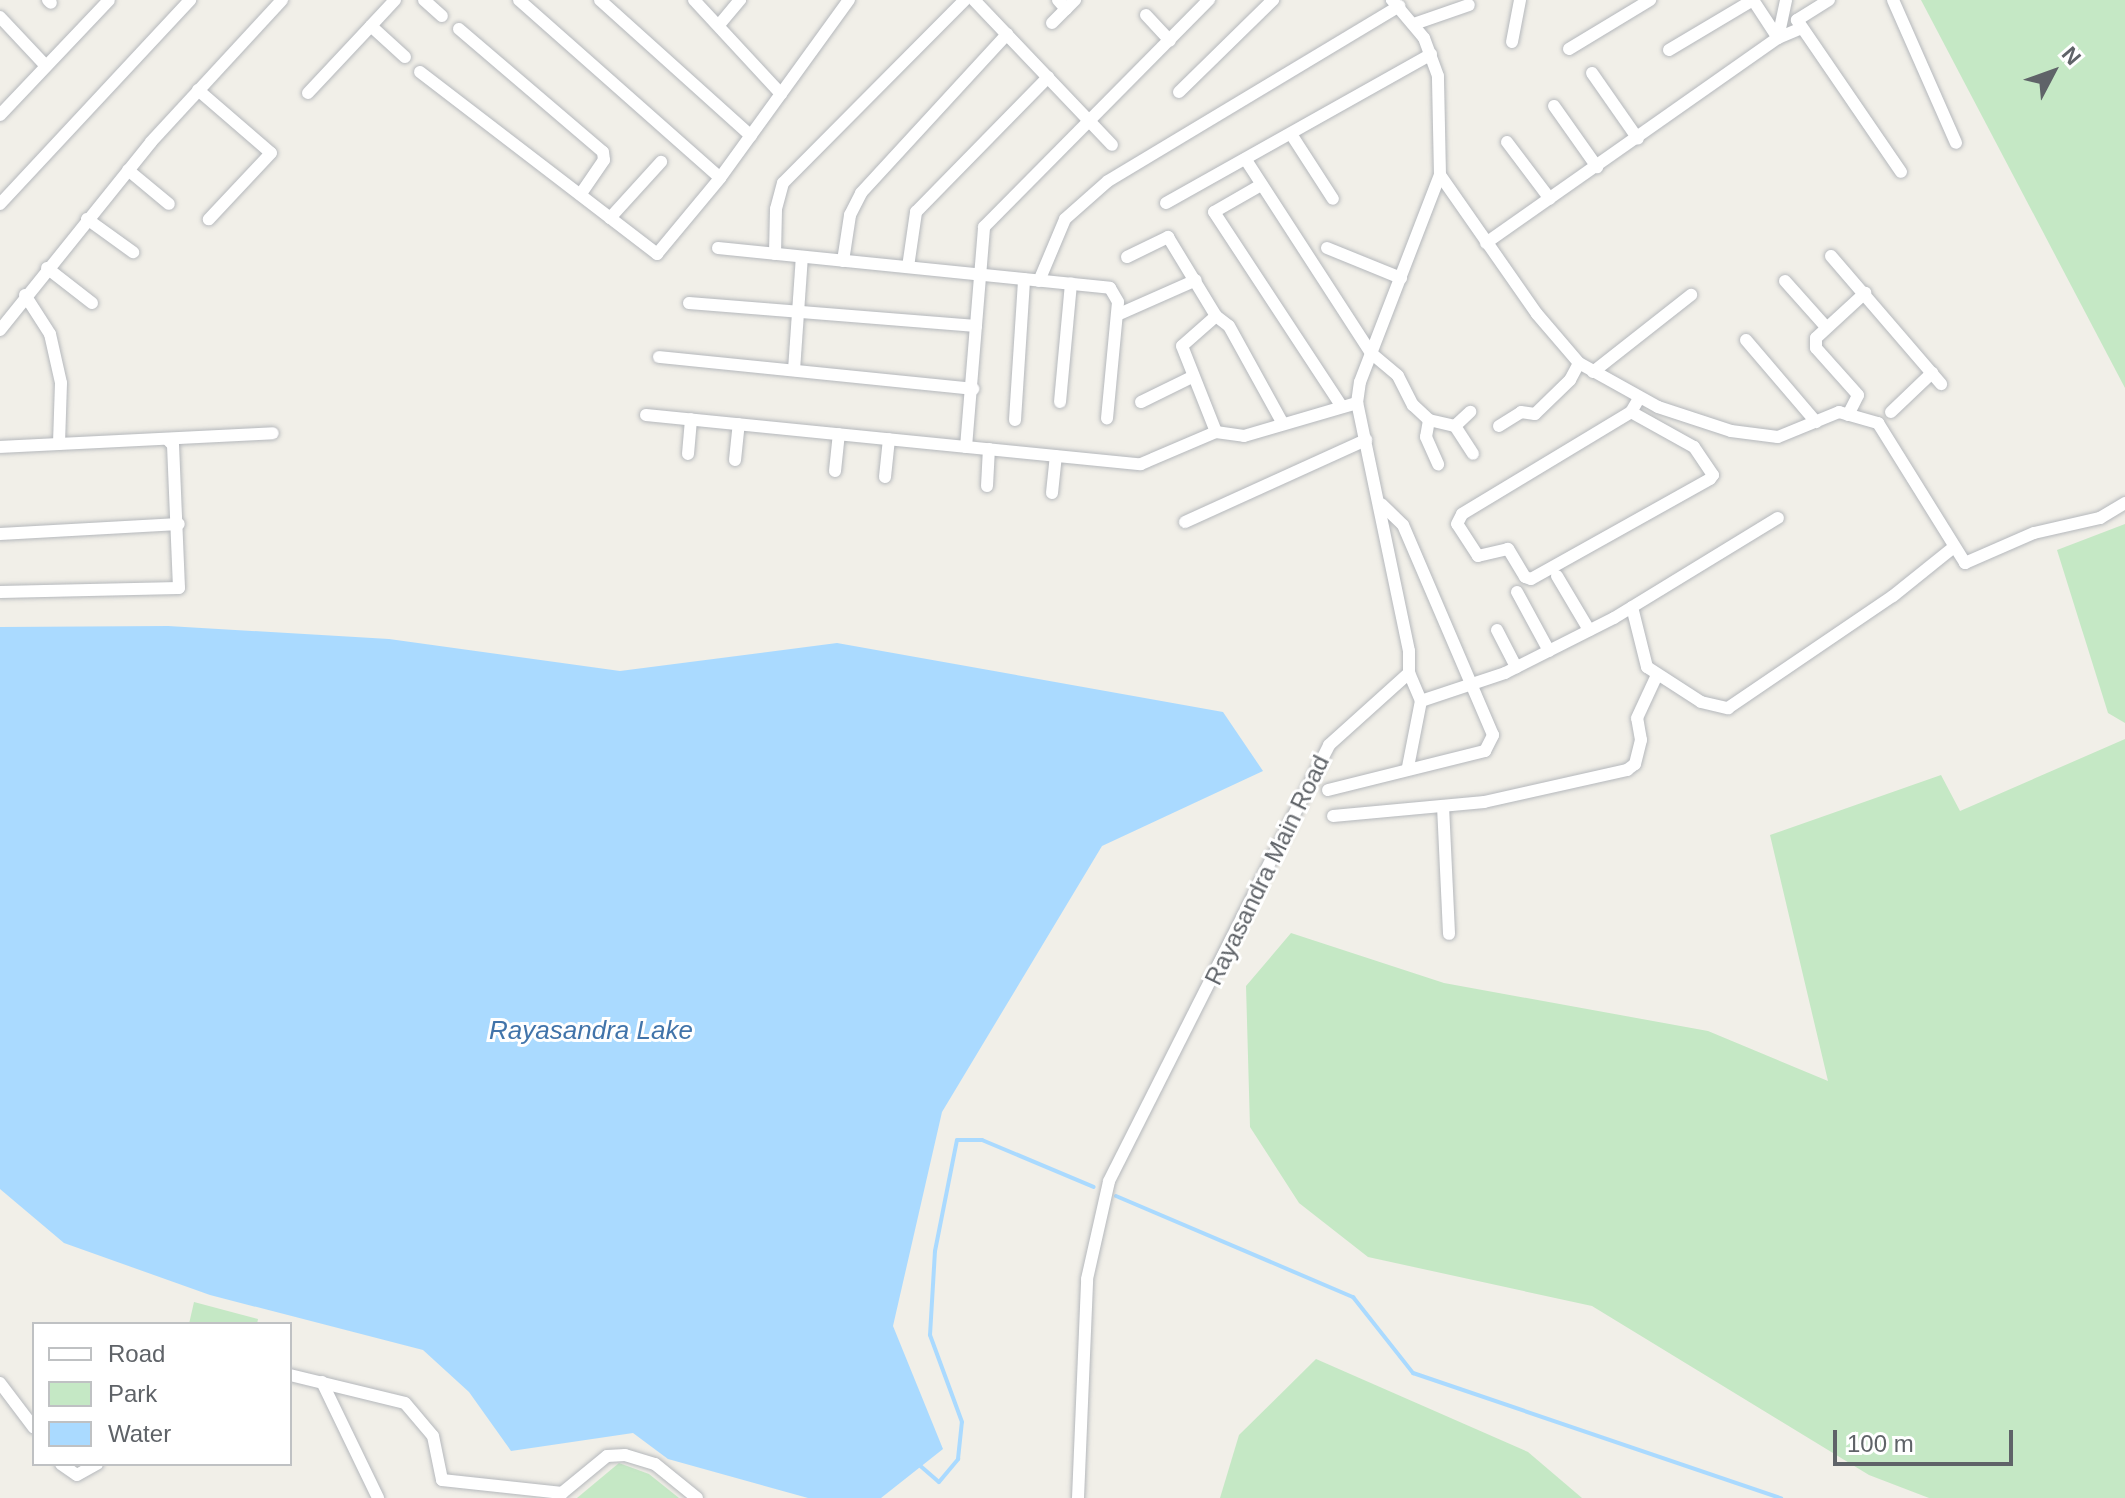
<!DOCTYPE html>
<html>
<head>
<meta charset="utf-8">
<style>
  body { margin:0 }
  #map { position:relative; width:2125px; height:1498px; overflow:hidden; background:#f1efe8; font-family:Arial,sans-serif }
  div>[style] { position:absolute }
  [style*='--x'] { left:calc(var(--x)*1px); top:calc(var(--y)*1px); width:calc(var(--w)*1px); rotate:calc(var(--a)*1deg) }
  .green>* { inset:0; background:#c5e8c5 }
  .water>* { inset:0; background:#aadaff }
  .stream>* { height:4px; margin:-2px; padding:0 2px; transform-origin:2px; border-radius:2px; background:#aadaff }
  .roads { filter:drop-shadow(0 0 2px #b5b8bc) drop-shadow(0 0 2px #b5b8bc) }
  .minor>* { height:12px; margin:-6px; padding:0 6px; transform-origin:6px; border-radius:6px; background:#fff }
  span { translate:-50% -50%; white-space:nowrap; text-align:center; line-height:1.15; -webkit-text-stroke:6px #fff; paint-order:stroke }
  .street-label { font-size:24px; color:#5f6368 }
  .water-label { font-size:26px; color:#4174aa; font-style:italic }
  .legend { position:absolute; left:32px; top:1322px; width:260px; height:144px; box-sizing:border-box; background:#fff; border:2px solid #bfc1c3; margin:0; padding:10px 14px; list-style:none; font-size:24px; color:#5f6368 }
  .legend li { display:flex; align-items:center; gap:16px; height:40px }
  .legend b { width:40px; border:2px solid #bfc1c3 }
  .north { position:absolute; left:2013px; top:32px; width:80px; height:80px; -webkit-text-stroke:6px #fff; paint-order:stroke; rotate:49deg; font-size:22px; font-weight:700; line-height:32px; text-align:center; color:#5f6368 }
  .north::after { content:''; display:block; margin:auto; width:28px; height:36px; background:#5f6368; clip-path:polygon(50% 0,100% 100%,50% 72%,0 100%) }
  .scale { position:absolute; left:1833px; top:1430px; width:180px; height:36px; box-sizing:border-box; border:4px solid #5f6368; border-top:0; padding-left:10px; font-size:24px; line-height:28px; white-space:nowrap; color:#5f6368; -webkit-text-stroke:6px #fff; paint-order:stroke }
</style>
</head>
<body>
<div id="map">
  <div class="green">
    <i style="clip-path:polygon(1921px 0,2125px 0,2125px 388px)"></i>
    <i style="clip-path:polygon(2125px 524px,2125px 723px,2108px 713px,2057px 550px)"></i>
    <i style="clip-path:polygon(2125px 739px,2125px 1498px,1929px 1498px,1869px 1475px,1592px 1306px,1368px 1257px,1299px 1203px,1250px 1127px,1246px 986px,1291px 933px,1444px 983px,1708px 1031px,1828px 1081px,1770px 835px,1941px 775px,1960px 811px)"></i>
    <i style="clip-path:polygon(194px 1302px,258px 1319px,257px 1324px,189px 1324px)"></i>
    <i style="clip-path:polygon(1316px 1359px,1528px 1452px,1582px 1498px,1220px 1498px,1239px 1435px)"></i>
    <i style="clip-path:polygon(619px 1463px,649px 1474px,679px 1498px,577px 1498px)"></i>
  </div>
  <div class="water">
    <i style="clip-path:polygon(168px 626px,389px 639px,620px 671px,837px 643px,1223px 712px,1263px 771px,1102px 846px,942px 1112px,893px 1326px,943px 1449px,881px 1498px,808px 1498px,668px 1459px,633px 1433px,511px 1451px,469px 1392px,423px 1350px,210px 1295px,64px 1243px,0 1189px,0 627px)"></i>
  </div>
  <div class="stream">
    <i style="--x:1116;--y:1196;--w:258;--a:23.1"></i>
    <i style="--x:1353;--y:1297;--w:97;--a:51.7"></i>
    <i style="--x:1413;--y:1373;--w:389;--a:18.8"></i>
    <i style="--x:917;--y:1463;--w:29;--a:41"></i>
    <i style="--x:939;--y:1482;--w:30;--a:-50"></i>
    <i style="--x:958;--y:1459;--w:37;--a:-84"></i>
    <i style="--x:962;--y:1422;--w:93;--a:-110.2"></i>
    <i style="--x:930;--y:1335;--w:84;--a:-86.6"></i>
    <i style="--x:935;--y:1251;--w:113;--a:-78.8"></i>
    <i style="--x:957;--y:1140;--w:25;--a:0"></i>
    <i style="--x:982;--y:1140;--w:121;--a:22.8"></i>
  </div>
  <div class="roads">
    <div class="minor">
      <i style="--x:48;--y:0;--w:4;--a:45"></i>
      <i style="--x:395;--y:0;--w:35;--a:133"></i>
      <i style="--x:371;--y:26;--w:46;--a:42.4"></i>
      <i style="--x:424;--y:0;--w:24;--a:42"></i>
      <i style="--x:519;--y:0;--w:268;--a:41.5"></i>
      <i style="--x:600;--y:0;--w:203;--a:42"></i>
      <i style="--x:694;--y:0;--w:128;--a:47.2"></i>
      <i style="--x:974;--y:0;--w:200;--a:46.4"></i>
      <i style="--x:1058;--y:0;--w:12;--a:48"></i>
      <i style="--x:1066;--y:9;--w:13;--a:-45"></i>
      <i style="--x:1753;--y:0;--w:45;--a:56.7"></i>
      <i style="--x:1778;--y:38;--w:25;--a:-23"></i>
      <i style="--x:1829;--y:0;--w:38;--a:148"></i>
      <i style="--x:1797;--y:20;--w:184;--a:55.6"></i>
      <i style="--x:1893;--y:0;--w:156;--a:66.2"></i>
      <i style="--x:1146;--y:15;--w:35;--a:47"></i>
      <i style="--x:0;--y:17;--w:67;--a:46.8"></i>
      <i style="--x:1052;--y:23;--w:20;--a:-45"></i>
      <i style="--x:1414;--y:24;--w:58;--a:-19.1"></i>
      <i style="--x:719;--y:25;--w:33;--a:-50"></i>
      <i style="--x:459;--y:29;--w:189;--a:40.5"></i>
      <i style="--x:603;--y:152;--w:8;--a:83"></i>
      <i style="--x:604;--y:160;--w:42;--a:124.4"></i>
      <i style="--x:1512;--y:42;--w:43;--a:-79.2"></i>
      <i style="--x:1569;--y:49;--w:95;--a:-31.2"></i>
      <i style="--x:1669;--y:50;--w:98;--a:-30.8"></i>
      <i style="--x:420;--y:72;--w:299;--a:37.5"></i>
      <i style="--x:657;--y:254;--w:99;--a:-50.3"></i>
      <i style="--x:720;--y:178;--w:220;--a:-54.1"></i>
      <i style="--x:1592;--y:73;--w:80;--a:55.1"></i>
      <i style="--x:198;--y:90;--w:96;--a:40.8"></i>
      <i style="--x:271;--y:153;--w:91;--a:133.2"></i>
      <i style="--x:1179;--y:92;--w:132;--a:-44.4"></i>
      <i style="--x:308;--y:93;--w:92;--a:-46.8"></i>
      <i style="--x:1554;--y:106;--w:75;--a:54.8"></i>
      <i style="--x:0;--y:115;--w:158;--a:-46.5"></i>
      <i style="--x:1291;--y:134;--w:77;--a:57.1"></i>
      <i style="--x:1507;--y:142;--w:71;--a:53"></i>
      <i style="--x:1246;--y:160;--w:230;--a:57.1"></i>
      <i style="--x:1371;--y:353;--w:35;--a:40"></i>
      <i style="--x:1398;--y:376;--w:33;--a:63"></i>
      <i style="--x:1413;--y:405;--w:22;--a:43"></i>
      <i style="--x:1429;--y:420;--w:27;--a:13"></i>
      <i style="--x:1455;--y:426;--w:33;--a:57"></i>
      <i style="--x:128;--y:170;--w:53;--a:39.7"></i>
      <i style="--x:1440;--y:175;--w:169;--a:55.1"></i>
      <i style="--x:1537;--y:314;--w:65;--a:49.4"></i>
      <i style="--x:1579;--y:363;--w:90;--a:29.1"></i>
      <i style="--x:1658;--y:407;--w:77;--a:18.2"></i>
      <i style="--x:1731;--y:431;--w:47;--a:7.3"></i>
      <i style="--x:1778;--y:437;--w:66;--a:-22.3"></i>
      <i style="--x:1839;--y:412;--w:41;--a:15.8"></i>
      <i style="--x:1878;--y:423;--w:165;--a:58.1"></i>
      <i style="--x:1965;--y:563;--w:75;--a:-23.5"></i>
      <i style="--x:2034;--y:533;--w:68;--a:-12.8"></i>
      <i style="--x:2100;--y:518;--w:29;--a:-31"></i>
      <i style="--x:1261;--y:185;--w:54;--a:150.1"></i>
      <i style="--x:1214;--y:212;--w:233;--a:56.7"></i>
      <i style="--x:1166;--y:203;--w:304;--a:-29.3"></i>
      <i style="--x:0;--y:204;--w:279;--a:-47"></i>
      <i style="--x:610;--y:218;--w:76;--a:-47.7"></i>
      <i style="--x:87;--y:219;--w:57;--a:35.7"></i>
      <i style="--x:1486;--y:243;--w:357;--a:-35.1"></i>
      <i style="--x:1778;--y:38;--w:39;--a:-78"></i>
      <i style="--x:718;--y:248;--w:394;--a:5.8"></i>
      <i style="--x:1110;--y:288;--w:16;--a:60"></i>
      <i style="--x:1118;--y:302;--w:117;--a:95.4"></i>
      <i style="--x:1327;--y:248;--w:80;--a:22.1"></i>
      <i style="--x:775;--y:254;--w:45;--a:-88.7"></i>
      <i style="--x:776;--y:209;--w:27;--a:-75"></i>
      <i style="--x:783;--y:183;--w:258;--a:-45.2"></i>
      <i style="--x:1831;--y:256;--w:169;--a:49.3"></i>
      <i style="--x:1127;--y:257;--w:46;--a:-26"></i>
      <i style="--x:1168;--y:237;--w:92;--a:58.7"></i>
      <i style="--x:1216;--y:316;--w:45;--a:138.6"></i>
      <i style="--x:1182;--y:346;--w:92;--a:68.4"></i>
      <i style="--x:843;--y:261;--w:47;--a:-81.3"></i>
      <i style="--x:850;--y:215;--w:25;--a:-63"></i>
      <i style="--x:861;--y:193;--w:216;--a:-47.4"></i>
      <i style="--x:908;--y:267;--w:56;--a:-81.7"></i>
      <i style="--x:916;--y:212;--w:189;--a:-45.6"></i>
      <i style="--x:47;--y:268;--w:57;--a:37.9"></i>
      <i style="--x:1039;--y:281;--w:67;--a:-67.2"></i>
      <i style="--x:1065;--y:219;--w:57;--a:-41.5"></i>
      <i style="--x:1108;--y:181;--w:340;--a:-31"></i>
      <i style="--x:1785;--y:281;--w:62;--a:48.3"></i>
      <i style="--x:25;--y:295;--w:46;--a:57.3"></i>
      <i style="--x:50;--y:334;--w:50;--a:77.3"></i>
      <i style="--x:61;--y:383;--w:61;--a:91.9"></i>
      <i style="--x:689;--y:303;--w:288;--a:4.6"></i>
      <i style="--x:1117;--y:315;--w:86;--a:-23.9"></i>
      <i style="--x:1216;--y:316;--w:16;--a:38"></i>
      <i style="--x:1229;--y:326;--w:112;--a:61.1"></i>
      <i style="--x:0;--y:330;--w:241;--a:-51.2"></i>
      <i style="--x:151;--y:142;--w:193;--a:-47.3"></i>
      <i style="--x:1746;--y:340;--w:108;--a:49.5"></i>
      <i style="--x:659;--y:357;--w:316;--a:5.8"></i>
      <i style="--x:794;--y:370;--w:113;--a:-86"></i>
      <i style="--x:1593;--y:372;--w:125;--a:-38.2"></i>
      <i style="--x:1060;--y:402;--w:119;--a:-84.7"></i>
      <i style="--x:1141;--y:402;--w:57;--a:-26.1"></i>
      <i style="--x:1631;--y:412;--w:72;--a:29.1"></i>
      <i style="--x:1694;--y:447;--w:34;--a:56"></i>
      <i style="--x:1713;--y:475;--w:5;--a:127"></i>
      <i style="--x:1710;--y:479;--w:205;--a:150.8"></i>
      <i style="--x:1531;--y:579;--w:6;--a:-162"></i>
      <i style="--x:1525;--y:577;--w:33;--a:-121"></i>
      <i style="--x:1508;--y:549;--w:31;--a:167"></i>
      <i style="--x:1478;--y:556;--w:38;--a:-123"></i>
      <i style="--x:1457;--y:524;--w:11;--a:-63"></i>
      <i style="--x:1462;--y:514;--w:197;--a:-31.1"></i>
      <i style="--x:1631;--y:412;--w:16;--a:-60"></i>
      <i style="--x:1891;--y:412;--w:57;--a:-43.6"></i>
      <i style="--x:646;--y:415;--w:497;--a:5.7"></i>
      <i style="--x:1141;--y:464;--w:82;--a:-23.1"></i>
      <i style="--x:1216;--y:432;--w:28;--a:8"></i>
      <i style="--x:1244;--y:436;--w:118;--a:-16.3"></i>
      <i style="--x:1848;--y:415;--w:22;--a:-63"></i>
      <i style="--x:1858;--y:395;--w:63;--a:-131.8"></i>
      <i style="--x:1816;--y:348;--w:10;--a:-90"></i>
      <i style="--x:1816;--y:338;--w:67;--a:-42.6"></i>
      <i style="--x:1015;--y:420;--w:141;--a:-86.3"></i>
      <i style="--x:1429;--y:420;--w:17;--a:100"></i>
      <i style="--x:1426;--y:437;--w:30;--a:66"></i>
      <i style="--x:1455;--y:426;--w:21;--a:-43"></i>
      <i style="--x:1499;--y:426;--w:26;--a:-32"></i>
      <i style="--x:1521;--y:412;--w:14;--a:8"></i>
      <i style="--x:1535;--y:414;--w:49;--a:-44.2"></i>
      <i style="--x:1570;--y:380;--w:19;--a:-62"></i>
      <i style="--x:0;--y:447;--w:273;--a:-2.9"></i>
      <i style="--x:966;--y:447;--w:221;--a:-85.3"></i>
      <i style="--x:984;--y:227;--w:320;--a:-45.3"></i>
      <i style="--x:688;--y:454;--w:35;--a:-85"></i>
      <i style="--x:735;--y:460;--w:36;--a:-84"></i>
      <i style="--x:835;--y:471;--w:37;--a:-84"></i>
      <i style="--x:885;--y:477;--w:38;--a:-84"></i>
      <i style="--x:987;--y:486;--w:37;--a:-87"></i>
      <i style="--x:1052;--y:493;--w:37;--a:-84"></i>
      <i style="--x:1185;--y:522;--w:199;--a:-24.4"></i>
      <i style="--x:0;--y:534;--w:179;--a:-3.2"></i>
      <i style="--x:1557;--y:576;--w:63;--a:59.3"></i>
      <i style="--x:0;--y:592;--w:179;--a:-1.3"></i>
      <i style="--x:179;--y:588;--w:143;--a:-92.4"></i>
      <i style="--x:173;--y:445;--w:7;--a:-135"></i>
      <i style="--x:1517;--y:592;--w:67;--a:61.5"></i>
      <i style="--x:1632;--y:607;--w:62;--a:76"></i>
      <i style="--x:1647;--y:667;--w:64;--a:32.9"></i>
      <i style="--x:1701;--y:702;--w:28;--a:13"></i>
      <i style="--x:1728;--y:708;--w:199;--a:-34.2"></i>
      <i style="--x:1893;--y:596;--w:78;--a:-38.8"></i>
      <i style="--x:1497;--y:630;--w:42;--a:62.8"></i>
      <i style="--x:1421;--y:701;--w:89;--a:-18.4"></i>
      <i style="--x:1505;--y:673;--w:122;--a:-26.8"></i>
      <i style="--x:1614;--y:618;--w:192;--a:-31.4"></i>
      <i style="--x:1408;--y:767;--w:67;--a:-78.9"></i>
      <i style="--x:1421;--y:701;--w:30;--a:-113"></i>
      <i style="--x:1328;--y:790;--w:162;--a:-14"></i>
      <i style="--x:1485;--y:751;--w:18;--a:-63"></i>
      <i style="--x:1493;--y:735;--w:228;--a:-113.2"></i>
      <i style="--x:1403;--y:525;--w:30;--a:-136"></i>
      <i style="--x:1443;--y:806;--w:128;--a:87.3"></i>
      <i style="--x:1333;--y:816;--w:152;--a:-5.3"></i>
      <i style="--x:1484;--y:802;--w:147;--a:-12.6"></i>
      <i style="--x:1627;--y:770;--w:10;--a:-37"></i>
      <i style="--x:1635;--y:764;--w:25;--a:-76"></i>
      <i style="--x:1641;--y:740;--w:22;--a:-100"></i>
      <i style="--x:1637;--y:718;--w:47;--a:-65.1"></i>
      <i style="--x:290;--y:1375;--w:118;--a:13.7"></i>
      <i style="--x:405;--y:1403;--w:43;--a:49.7"></i>
      <i style="--x:433;--y:1436;--w:45;--a:78.4"></i>
      <i style="--x:442;--y:1480;--w:121;--a:6.2"></i>
      <i style="--x:562;--y:1493;--w:58;--a:-39.4"></i>
      <i style="--x:607;--y:1456;--w:18;--a:-3"></i>
      <i style="--x:625;--y:1455;--w:31;--a:17"></i>
      <i style="--x:655;--y:1464;--w:54;--a:39"></i>
      <i style="--x:322;--y:1382;--w:129;--a:64.2"></i>
      <i style="--x:0;--y:1383;--w:56;--a:52.9"></i>
      <i style="--x:61;--y:1464;--w:19;--a:35"></i>
      <i style="--x:77;--y:1475;--w:23;--a:-29"></i>
      <i style="--x:1078;--y:1498;--w:219;--a:-87.6"></i>
      <i style="--x:1087;--y:1279;--w:100;--a:-77.3"></i>
      <i style="--x:1109;--y:1181;--w:488;--a:-63.2"></i>
      <i style="--x:1329;--y:745;--w:108;--a:-42"></i>
      <i style="--x:1409;--y:673;--w:22;--a:-90"></i>
      <i style="--x:1409;--y:651;--w:253;--a:-101.8"></i>
      <i style="--x:1357;--y:403;--w:21;--a:-82"></i>
      <i style="--x:1360;--y:382;--w:222;--a:-68.9"></i>
      <i style="--x:1440;--y:175;--w:99;--a:-91.2"></i>
      <i style="--x:1438;--y:76;--w:40;--a:-110.2"></i>
      <i style="--x:1424;--y:38;--w:50;--a:-130.1"></i>
    </div>
  </div>
  <div class="street-label">
    <span style="left:1267px;top:870px;rotate:-64deg">Rayasandra Main Road</span>
  </div>
  <div class="water-label">
    <span style="left:591px;top:1031px">Rayasandra Lake</span>
  </div>
  <ul class="legend">
  <li><b style="height:10px;background:#fff"></b>Road</li>
  <li><b style="height:22px;background:#c5e8c5"></b>Park</li>
  <li><b style="height:22px;background:#aadaff"></b>Water</li>
  </ul>
  <div class="north">N</div>
  <div class="scale">100 m</div>
</div>
</body>
</html>
